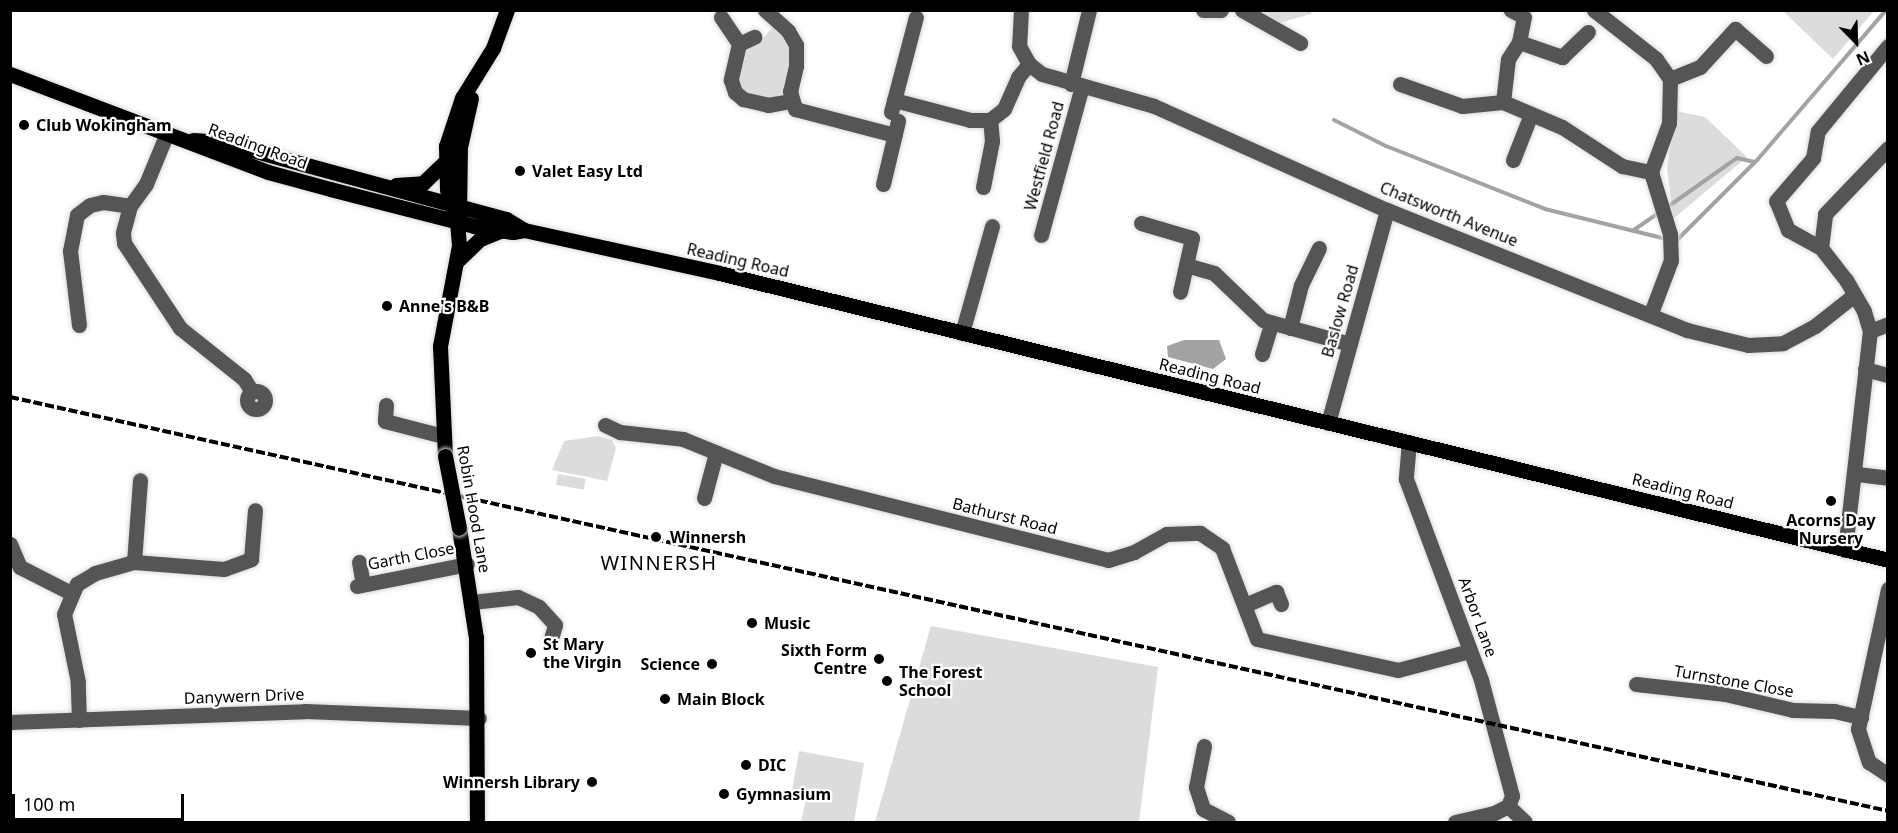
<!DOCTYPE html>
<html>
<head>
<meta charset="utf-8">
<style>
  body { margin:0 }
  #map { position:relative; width:1898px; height:833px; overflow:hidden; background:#fff; font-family:"Noto Sans",sans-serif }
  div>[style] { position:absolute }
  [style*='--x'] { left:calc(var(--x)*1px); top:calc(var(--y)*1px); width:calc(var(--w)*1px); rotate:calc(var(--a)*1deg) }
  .green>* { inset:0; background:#dcdcdc; transform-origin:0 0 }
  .water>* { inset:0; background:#a3a3a3 }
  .stream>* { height:4px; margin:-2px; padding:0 2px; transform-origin:2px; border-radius:2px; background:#a3a3a3 }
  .roads { filter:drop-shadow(0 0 2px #dbdbdb) drop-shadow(0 0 2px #dbdbdb) }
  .minor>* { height:15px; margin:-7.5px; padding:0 7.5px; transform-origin:7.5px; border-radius:7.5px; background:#555 }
  .minor>.ring { margin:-7.5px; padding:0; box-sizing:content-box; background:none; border:15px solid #555; border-radius:50% }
  .major>* { height:15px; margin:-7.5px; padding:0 7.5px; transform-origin:7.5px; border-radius:7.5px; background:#000 }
  .rail>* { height:4px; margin-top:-2px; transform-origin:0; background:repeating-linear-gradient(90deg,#000 0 9px,transparent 0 12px) }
  .bridges { filter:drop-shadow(0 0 2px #dbdbdb) drop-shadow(0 0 2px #dbdbdb) }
  .major-bridge>* { height:15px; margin:-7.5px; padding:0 7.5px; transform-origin:7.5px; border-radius:7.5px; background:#000 }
  .dots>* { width:16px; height:16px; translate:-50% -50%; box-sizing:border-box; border:3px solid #fff; border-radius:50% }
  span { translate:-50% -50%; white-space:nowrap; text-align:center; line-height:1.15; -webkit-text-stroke:4.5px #fff; paint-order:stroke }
  .poi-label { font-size:16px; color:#000; font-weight:700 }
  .left { translate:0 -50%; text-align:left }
  .right { translate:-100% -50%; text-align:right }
  .street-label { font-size:16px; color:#000 }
  .quarter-label { font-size:20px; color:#000; letter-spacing:1.5px }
  .frame { position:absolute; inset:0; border:12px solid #000; pointer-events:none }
  .north { position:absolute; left:1826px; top:12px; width:60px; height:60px; -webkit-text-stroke:4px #fff; paint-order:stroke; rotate:157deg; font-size:16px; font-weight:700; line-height:24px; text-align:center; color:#000 }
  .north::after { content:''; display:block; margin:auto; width:21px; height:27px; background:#000; clip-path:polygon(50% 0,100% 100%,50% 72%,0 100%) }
  .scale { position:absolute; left:12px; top:794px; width:172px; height:27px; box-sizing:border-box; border:3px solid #000; border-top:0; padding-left:8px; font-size:18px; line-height:21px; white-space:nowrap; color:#000; -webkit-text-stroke:4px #fff; paint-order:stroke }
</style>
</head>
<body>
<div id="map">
  <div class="green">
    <i style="clip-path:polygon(1256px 11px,1312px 11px,1311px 14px,1279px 23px)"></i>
    <i style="clip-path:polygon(1783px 11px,1874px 11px,1833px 59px)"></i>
    <i style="clip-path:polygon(775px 24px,789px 41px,791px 61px,783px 93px,772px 100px,742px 92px,736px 77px,742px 52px,750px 43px,762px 40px)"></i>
    <i style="clip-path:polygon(1676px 111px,1705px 117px,1747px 157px,1673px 219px,1667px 168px)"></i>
    <i style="clip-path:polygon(598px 436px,612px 440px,616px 448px,607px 481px,552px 470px,564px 441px)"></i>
    <i style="left:558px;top:474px;width:28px;height:11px;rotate:10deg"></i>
    <i style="clip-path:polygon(931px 626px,1158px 667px,1139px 822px,875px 822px)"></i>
    <i style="clip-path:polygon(799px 751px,864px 763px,854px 822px,801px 822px,806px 799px,791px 796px)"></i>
  </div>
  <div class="water">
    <i style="clip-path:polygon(1184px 340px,1219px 340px,1226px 359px,1213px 369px,1168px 357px,1167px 346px)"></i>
  </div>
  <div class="stream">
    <i style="--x:1334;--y:120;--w:58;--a:26.6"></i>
    <i style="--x:1386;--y:146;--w:171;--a:21.6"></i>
    <i style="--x:1545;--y:209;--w:125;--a:13.9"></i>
    <i style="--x:1666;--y:208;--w:87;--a:-35.2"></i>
    <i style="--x:1737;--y:158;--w:18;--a:13"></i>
    <i style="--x:1634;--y:230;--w:32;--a:-35"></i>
    <i style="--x:1676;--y:241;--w:116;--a:-45"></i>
    <i style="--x:1758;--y:159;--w:196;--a:-49.3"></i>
  </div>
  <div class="roads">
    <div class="minor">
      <i style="--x:765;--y:10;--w:31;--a:42"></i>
      <i style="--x:788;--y:31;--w:16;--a:60"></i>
      <i style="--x:796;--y:45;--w:21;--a:90"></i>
      <i style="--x:796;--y:66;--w:26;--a:103"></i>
      <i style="--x:790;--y:91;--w:19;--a:74"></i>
      <i style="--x:795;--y:109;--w:103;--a:14.6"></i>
      <i style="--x:1021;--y:10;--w:36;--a:93"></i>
      <i style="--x:1019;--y:46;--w:21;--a:61"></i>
      <i style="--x:1029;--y:64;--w:16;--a:38"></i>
      <i style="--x:1042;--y:74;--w:116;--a:15.9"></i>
      <i style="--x:1154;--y:106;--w:255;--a:24.1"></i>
      <i style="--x:1387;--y:210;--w:323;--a:21.8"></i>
      <i style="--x:1687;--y:330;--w:63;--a:13.8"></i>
      <i style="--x:1748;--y:345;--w:35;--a:-3"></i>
      <i style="--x:1783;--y:343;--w:36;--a:-28"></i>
      <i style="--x:1815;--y:326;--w:48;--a:-38.3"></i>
      <i style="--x:1203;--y:10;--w:18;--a:0"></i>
      <i style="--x:1242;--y:10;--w:67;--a:29.6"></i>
      <i style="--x:1594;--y:10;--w:79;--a:38.3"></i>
      <i style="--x:1656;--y:59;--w:24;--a:55"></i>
      <i style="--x:1670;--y:79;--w:44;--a:91.3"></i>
      <i style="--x:1669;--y:123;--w:52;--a:110.2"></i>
      <i style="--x:1651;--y:172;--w:65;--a:73"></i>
      <i style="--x:1670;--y:234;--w:26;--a:88"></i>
      <i style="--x:1671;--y:260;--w:57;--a:110.7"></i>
      <i style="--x:721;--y:17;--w:32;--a:56"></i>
      <i style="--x:739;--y:44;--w:37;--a:103"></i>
      <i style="--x:731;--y:80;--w:13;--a:72"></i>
      <i style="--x:735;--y:92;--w:11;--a:41"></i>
      <i style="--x:743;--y:99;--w:26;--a:13"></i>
      <i style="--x:768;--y:105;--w:22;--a:-10"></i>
      <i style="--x:1519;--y:42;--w:46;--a:19.2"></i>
      <i style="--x:1562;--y:57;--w:36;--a:-44"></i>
      <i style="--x:739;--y:44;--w:17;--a:-25"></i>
      <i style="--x:1670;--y:79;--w:32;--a:-22"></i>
      <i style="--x:1700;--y:67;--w:52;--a:-47.4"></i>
      <i style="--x:1735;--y:29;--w:41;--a:41.1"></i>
      <i style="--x:1071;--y:84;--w:76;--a:-76.3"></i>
      <i style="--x:1400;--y:84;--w:66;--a:19.5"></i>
      <i style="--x:1462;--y:106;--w:41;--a:-5.6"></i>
      <i style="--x:1503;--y:102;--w:64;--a:23"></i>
      <i style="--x:1562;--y:127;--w:72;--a:33"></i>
      <i style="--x:1622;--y:166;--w:30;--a:12"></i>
      <i style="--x:894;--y:100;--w:79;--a:14.7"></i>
      <i style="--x:970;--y:120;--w:20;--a:0"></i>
      <i style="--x:990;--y:120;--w:18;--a:-38"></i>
      <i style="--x:1004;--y:109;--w:35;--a:-66"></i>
      <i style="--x:1018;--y:77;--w:17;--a:-50"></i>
      <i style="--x:1503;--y:102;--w:43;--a:-83.4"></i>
      <i style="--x:1508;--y:59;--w:20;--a:-57"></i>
      <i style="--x:1519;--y:42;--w:25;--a:-79"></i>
      <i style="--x:1524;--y:17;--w:15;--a:-152"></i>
      <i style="--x:891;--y:112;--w:98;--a:-75.3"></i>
      <i style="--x:167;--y:133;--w:55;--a:112.4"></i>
      <i style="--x:146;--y:184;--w:27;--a:126"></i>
      <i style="--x:130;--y:206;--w:28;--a:105"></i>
      <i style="--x:123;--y:233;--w:10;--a:84"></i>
      <i style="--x:124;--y:243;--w:102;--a:56.6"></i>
      <i style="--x:180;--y:328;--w:82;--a:38.6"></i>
      <i style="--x:244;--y:379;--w:15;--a:58"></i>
      <i style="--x:1513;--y:160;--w:49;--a:-68.6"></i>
      <i style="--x:883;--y:184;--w:65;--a:-76.6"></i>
      <i style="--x:983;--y:187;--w:47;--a:-78.9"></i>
      <i style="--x:992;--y:141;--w:21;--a:-95"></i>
      <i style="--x:1141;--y:223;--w:53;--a:16.4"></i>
      <i style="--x:1192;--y:238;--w:55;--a:102.5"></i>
      <i style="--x:1041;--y:235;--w:155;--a:-74.6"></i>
      <i style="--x:1821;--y:248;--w:34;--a:-83"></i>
      <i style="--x:1825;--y:214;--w:91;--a:-46.3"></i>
      <i style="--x:1186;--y:265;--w:29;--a:16"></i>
      <i style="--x:1214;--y:273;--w:68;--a:43.8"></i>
      <i style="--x:1263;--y:320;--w:90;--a:15.4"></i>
      <i style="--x:79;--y:325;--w:75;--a:-96.9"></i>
      <i style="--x:70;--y:251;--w:37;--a:-79"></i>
      <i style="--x:77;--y:215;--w:16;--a:-38"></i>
      <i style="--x:90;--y:205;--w:13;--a:-13"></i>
      <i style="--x:103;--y:202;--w:27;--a:8"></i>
      <i style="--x:1290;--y:328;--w:44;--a:-75.7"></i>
      <i style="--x:1301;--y:285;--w:41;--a:-64.1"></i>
      <i style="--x:1870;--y:331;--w:19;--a:-21"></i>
      <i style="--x:962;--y:333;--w:111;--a:-74.3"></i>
      <i style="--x:1262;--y:354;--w:31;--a:-73"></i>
      <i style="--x:1865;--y:369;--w:24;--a:15"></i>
      <i class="ring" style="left:247px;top:391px;width:3px;height:3px"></i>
      <i style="--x:386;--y:405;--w:16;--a:94"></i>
      <i style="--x:385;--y:421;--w:60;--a:14.5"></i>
      <i style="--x:1328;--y:423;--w:221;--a:-74.5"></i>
      <i style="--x:605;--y:425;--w:17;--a:25"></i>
      <i style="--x:620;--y:432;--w:63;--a:6.3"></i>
      <i style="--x:683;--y:439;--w:98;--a:22.1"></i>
      <i style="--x:774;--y:476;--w:344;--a:14.1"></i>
      <i style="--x:1108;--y:560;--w:27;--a:-17"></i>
      <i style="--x:1134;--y:552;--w:37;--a:-29"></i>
      <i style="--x:1166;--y:534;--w:34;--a:-2"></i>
      <i style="--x:1200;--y:533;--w:27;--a:34"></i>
      <i style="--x:1222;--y:548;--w:97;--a:69"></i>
      <i style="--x:1257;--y:639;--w:144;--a:12.4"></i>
      <i style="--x:1398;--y:670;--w:74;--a:-14.8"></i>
      <i style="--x:1409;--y:442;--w:37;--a:95"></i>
      <i style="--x:1406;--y:479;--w:215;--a:69.5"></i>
      <i style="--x:1481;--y:680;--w:120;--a:75"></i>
      <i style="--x:1512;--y:796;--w:11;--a:112"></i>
      <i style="--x:1508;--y:806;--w:16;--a:153"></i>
      <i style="--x:1494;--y:813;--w:40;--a:167"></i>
      <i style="--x:1857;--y:474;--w:31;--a:7"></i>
      <i style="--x:704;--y:498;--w:47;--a:-75.1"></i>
      <i style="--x:10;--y:544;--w:25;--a:67"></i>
      <i style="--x:20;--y:567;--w:57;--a:27"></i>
      <i style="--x:1845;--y:550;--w:220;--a:-83.5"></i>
      <i style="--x:1870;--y:331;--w:21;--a:-107"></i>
      <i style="--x:1864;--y:311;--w:36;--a:-120"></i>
      <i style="--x:1846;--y:280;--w:41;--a:-128"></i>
      <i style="--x:1821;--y:248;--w:38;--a:-151"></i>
      <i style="--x:1788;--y:230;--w:31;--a:-112"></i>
      <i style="--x:1776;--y:201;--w:57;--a:-49.3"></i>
      <i style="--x:1813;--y:158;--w:27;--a:-80"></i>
      <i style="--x:1818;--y:131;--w:110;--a:-50.5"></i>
      <i style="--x:134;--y:562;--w:82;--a:-85.8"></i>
      <i style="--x:359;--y:562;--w:22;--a:80"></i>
      <i style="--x:357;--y:586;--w:112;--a:-11.3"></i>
      <i style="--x:1888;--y:589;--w:143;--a:102.1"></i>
      <i style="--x:1858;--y:729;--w:35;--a:72"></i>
      <i style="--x:1869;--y:762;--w:23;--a:34"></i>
      <i style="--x:472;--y:602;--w:46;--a:-6.2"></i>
      <i style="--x:518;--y:597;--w:23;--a:25"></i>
      <i style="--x:539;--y:607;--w:24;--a:48"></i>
      <i style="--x:555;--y:625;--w:15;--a:106"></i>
      <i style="--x:1245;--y:605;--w:34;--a:-23"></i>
      <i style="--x:1276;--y:592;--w:13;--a:67"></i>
      <i style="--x:1636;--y:684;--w:90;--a:6.4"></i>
      <i style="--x:1725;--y:694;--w:70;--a:13.2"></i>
      <i style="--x:1793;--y:710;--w:41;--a:1.4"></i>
      <i style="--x:1834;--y:711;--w:28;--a:13"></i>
      <i style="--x:79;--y:720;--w:38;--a:-92"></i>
      <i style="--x:78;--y:682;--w:69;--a:-101.6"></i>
      <i style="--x:64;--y:614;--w:33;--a:-67"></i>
      <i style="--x:77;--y:584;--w:21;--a:-31"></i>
      <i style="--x:95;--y:573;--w:41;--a:-15.8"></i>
      <i style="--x:134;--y:562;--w:90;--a:4.4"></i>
      <i style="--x:224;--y:569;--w:29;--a:-20"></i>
      <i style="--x:251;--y:559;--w:49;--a:-85.3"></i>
      <i style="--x:10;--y:722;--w:295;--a:-2.1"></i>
      <i style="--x:305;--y:711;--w:174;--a:2.3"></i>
      <i style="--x:1204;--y:746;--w:42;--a:101"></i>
      <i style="--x:1196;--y:787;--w:23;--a:72"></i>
      <i style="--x:1203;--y:809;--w:28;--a:27"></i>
      <i style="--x:1508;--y:806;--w:23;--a:43"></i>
    </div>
    <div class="major">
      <i style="--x:10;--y:74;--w:276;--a:20.8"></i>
      <i style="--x:268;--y:172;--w:64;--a:15.3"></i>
      <i style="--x:330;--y:189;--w:149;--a:14.4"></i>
      <i style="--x:474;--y:226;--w:39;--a:9"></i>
      <i style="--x:513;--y:232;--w:11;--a:-10"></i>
      <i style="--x:524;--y:230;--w:200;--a:12.4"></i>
      <i style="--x:719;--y:273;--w:1204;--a:13.79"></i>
      <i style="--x:193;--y:140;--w:29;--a:4"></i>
      <i style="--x:222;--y:142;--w:294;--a:15.2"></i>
      <i style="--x:506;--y:219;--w:21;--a:31"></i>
      <i style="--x:396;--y:185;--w:27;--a:-4"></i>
      <i style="--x:423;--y:183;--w:32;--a:-44"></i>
      <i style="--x:459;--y:216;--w:69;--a:-89.2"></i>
      <i style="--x:460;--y:147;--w:50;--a:-77.3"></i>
      <i style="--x:457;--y:261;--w:32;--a:-44"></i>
      <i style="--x:480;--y:239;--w:22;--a:-22"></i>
      <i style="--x:445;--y:456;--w:110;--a:-92.6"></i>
      <i style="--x:440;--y:346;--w:103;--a:-79.3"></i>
      <i style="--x:459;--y:245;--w:23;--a:-95"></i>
      <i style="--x:457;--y:222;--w:34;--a:-107"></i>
      <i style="--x:447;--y:189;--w:43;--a:-91.3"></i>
      <i style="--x:446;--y:146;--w:51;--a:-71.6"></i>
      <i style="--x:462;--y:98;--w:59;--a:-58.2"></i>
      <i style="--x:493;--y:48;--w:40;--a:-69.8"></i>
      <i style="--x:459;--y:528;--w:111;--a:81.2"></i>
      <i style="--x:476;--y:638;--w:184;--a:89.7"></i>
    </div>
  </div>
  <div class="rail">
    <i style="--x:10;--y:397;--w:1923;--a:12.43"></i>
  </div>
  <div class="bridges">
    <div class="major-bridge">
      <i style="--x:445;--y:456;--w:73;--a:79"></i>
    </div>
  </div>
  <div class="dots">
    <i style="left:24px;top:125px;background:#000"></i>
    <i style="left:520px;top:171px;background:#000"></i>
    <i style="left:387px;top:306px;background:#000"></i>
    <i style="left:1831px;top:501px;background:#000"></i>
    <i style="left:656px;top:537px;background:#000"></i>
    <i style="left:752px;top:623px;background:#000"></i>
    <i style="left:531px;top:653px;background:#000"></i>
    <i style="left:879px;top:659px;background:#000"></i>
    <i style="left:712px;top:664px;background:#000"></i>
    <i style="left:887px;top:681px;background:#000"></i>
    <i style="left:665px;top:699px;background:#000"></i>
    <i style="left:746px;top:765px;background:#000"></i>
    <i style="left:592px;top:782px;background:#000"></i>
    <i style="left:724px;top:794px;background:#000"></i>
  </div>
  <div class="poi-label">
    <span class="left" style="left:36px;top:125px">Club Wokingham</span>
    <span class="left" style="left:532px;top:171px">Valet Easy Ltd</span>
    <span class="left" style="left:399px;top:306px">Anne's B&amp;B</span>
    <span style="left:1831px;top:529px">Acorns Day<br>Nursery</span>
    <span class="left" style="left:670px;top:537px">Winnersh</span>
    <span class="left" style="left:764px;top:623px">Music</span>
    <span class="left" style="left:543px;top:653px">St Mary<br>the Virgin</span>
    <span class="right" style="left:867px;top:659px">Sixth Form<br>Centre</span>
    <span class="right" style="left:700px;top:664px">Science</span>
    <span class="left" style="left:899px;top:681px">The Forest<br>School</span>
    <span class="left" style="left:677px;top:699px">Main Block</span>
    <span class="left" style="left:758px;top:765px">DIC</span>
    <span class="right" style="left:580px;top:782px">Winnersh Library</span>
    <span class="left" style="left:736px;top:794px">Gymnasium</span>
  </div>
  <div class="street-label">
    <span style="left:258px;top:146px;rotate:20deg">Reading Road</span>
    <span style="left:1044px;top:156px;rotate:-75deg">Westfield Road</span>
    <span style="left:1449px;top:214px;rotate:22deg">Chatsworth Avenue</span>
    <span style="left:738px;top:260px;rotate:13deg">Reading Road</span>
    <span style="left:1340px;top:311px;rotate:-74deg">Baslow Road</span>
    <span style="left:1210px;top:376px;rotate:14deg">Reading Road</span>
    <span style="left:1683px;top:491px;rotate:14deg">Reading Road</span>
    <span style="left:474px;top:509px;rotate:80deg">Robin Hood Lane</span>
    <span style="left:1005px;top:516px;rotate:14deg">Bathurst Road</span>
    <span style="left:411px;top:556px;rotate:-11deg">Garth Close</span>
    <span style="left:1478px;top:617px;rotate:70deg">Arbor Lane</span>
    <span style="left:1734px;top:681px;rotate:10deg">Turnstone Close</span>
    <span style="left:244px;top:696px;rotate:-2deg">Danywern Drive</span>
  </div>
  <div class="quarter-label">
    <span style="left:659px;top:562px">WINNERSH</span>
  </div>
  <div class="frame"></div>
  <div class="north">N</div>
  <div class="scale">100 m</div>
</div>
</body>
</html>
